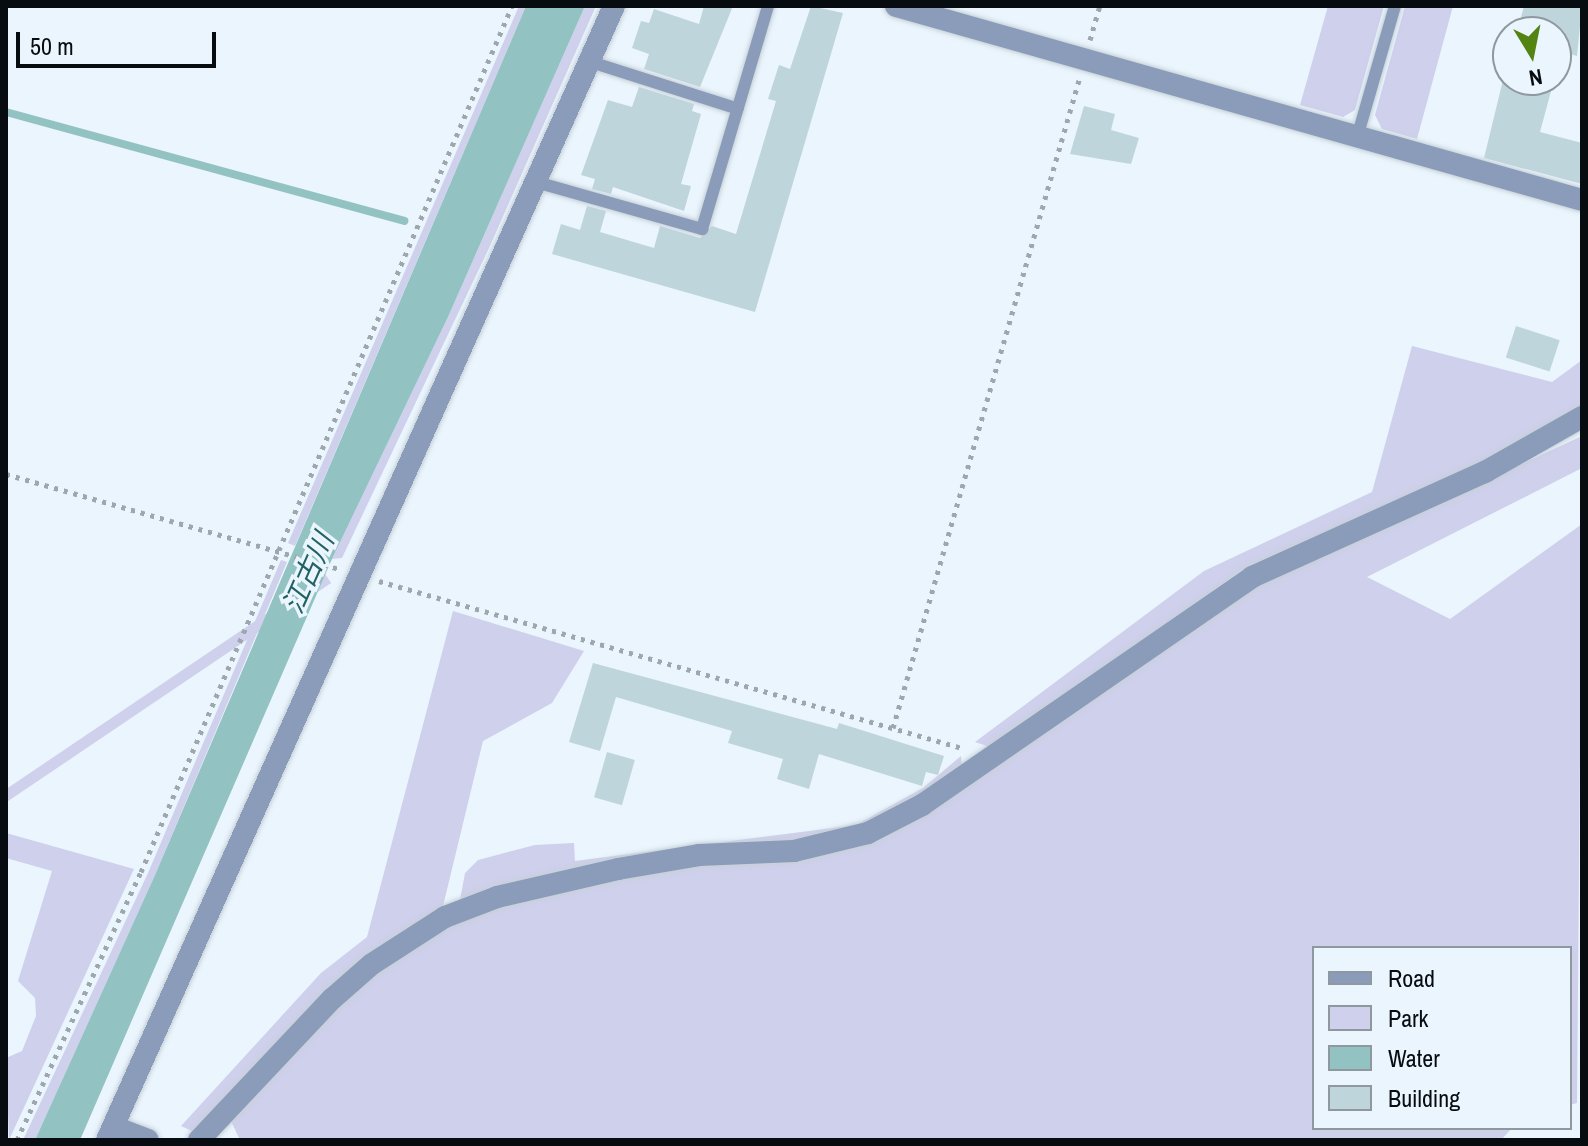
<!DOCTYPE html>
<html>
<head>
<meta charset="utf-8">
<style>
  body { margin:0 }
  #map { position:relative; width:1588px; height:1146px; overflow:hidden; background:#eaf5fd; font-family:"Archivo Narrow","Noto Sans JP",sans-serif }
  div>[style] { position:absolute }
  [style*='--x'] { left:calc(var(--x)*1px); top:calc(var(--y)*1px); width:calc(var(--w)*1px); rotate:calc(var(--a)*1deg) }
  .green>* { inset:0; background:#cfd0ec; transform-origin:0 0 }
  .water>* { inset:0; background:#93c2c2 }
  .stream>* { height:8px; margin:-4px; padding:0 4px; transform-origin:4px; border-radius:4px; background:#93c2c2 }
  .building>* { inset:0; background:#bfd5dc; transform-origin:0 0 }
  .path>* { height:5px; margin-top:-2.5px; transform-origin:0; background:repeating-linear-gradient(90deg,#9ea7ae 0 4px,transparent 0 10px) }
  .roads { filter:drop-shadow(0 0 2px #c6d0d7) drop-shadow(0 0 2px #c6d0d7) }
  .service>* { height:12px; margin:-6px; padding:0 6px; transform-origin:6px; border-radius:6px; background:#8a9cba }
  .minor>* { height:22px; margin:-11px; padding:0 11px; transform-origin:11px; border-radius:11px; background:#8a9cba }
  .tertiary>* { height:22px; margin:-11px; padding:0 11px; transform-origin:11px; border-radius:11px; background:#8a9cba }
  span { translate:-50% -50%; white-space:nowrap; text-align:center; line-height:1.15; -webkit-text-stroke:7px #eaf5fd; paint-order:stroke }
  .water-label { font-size:28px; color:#216162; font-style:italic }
  .frame { position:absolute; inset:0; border:8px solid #070c10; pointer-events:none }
  .legend { position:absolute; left:1312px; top:946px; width:260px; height:184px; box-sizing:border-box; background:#eaf5fd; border:2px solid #8f989e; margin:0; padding:10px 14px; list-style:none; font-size:24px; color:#070c10 }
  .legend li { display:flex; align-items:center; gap:16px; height:40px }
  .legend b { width:40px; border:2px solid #8f989e }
  .north { position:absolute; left:1492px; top:16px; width:80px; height:80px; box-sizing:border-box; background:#eaf5fd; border:2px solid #8f989e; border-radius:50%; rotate:170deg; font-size:22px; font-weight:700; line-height:32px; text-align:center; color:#070c10 }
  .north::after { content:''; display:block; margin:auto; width:28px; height:36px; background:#538313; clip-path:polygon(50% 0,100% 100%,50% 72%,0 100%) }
  .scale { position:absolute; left:16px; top:32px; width:200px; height:36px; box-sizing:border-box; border:4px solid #070c10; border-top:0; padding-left:10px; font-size:24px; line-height:28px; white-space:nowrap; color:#070c10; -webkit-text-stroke:6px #eaf5fd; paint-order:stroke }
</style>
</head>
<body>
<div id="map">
  <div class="green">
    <i style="clip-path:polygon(519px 6px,526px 6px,295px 546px,288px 543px)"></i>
    <i style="clip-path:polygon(585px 6px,596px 6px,489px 248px,342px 558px,332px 559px,448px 317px)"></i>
    <i style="clip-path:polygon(1328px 6px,1384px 6px,1355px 110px,1343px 117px,1300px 105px)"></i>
    <i style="clip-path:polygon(1405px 6px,1453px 6px,1417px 139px,1382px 129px,1375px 115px)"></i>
    <i style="clip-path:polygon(1412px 346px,1552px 382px,1582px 360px,1582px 404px,1480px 463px,1246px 567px,990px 747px,975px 742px,1204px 571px,1372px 492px)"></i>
    <i style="clip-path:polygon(1582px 436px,1582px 468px,1367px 577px,1450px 619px,1582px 524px,1577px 1103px,1570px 1105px,1570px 948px,1314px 948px,1314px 1128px,1512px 1128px,1501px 1140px,240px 1140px,231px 1121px,338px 1005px,377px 971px,470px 913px,700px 861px,836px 850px,1259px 585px)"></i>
    <i style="clip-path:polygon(281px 560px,287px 562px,155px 875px,35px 1140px,23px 1140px,148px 873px)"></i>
    <i style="left:325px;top:574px;width:11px;height:617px;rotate:56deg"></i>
    <i style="clip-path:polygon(453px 611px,584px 651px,552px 703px,483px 741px,443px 906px,365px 955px,192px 1131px,181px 1126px,321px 973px,367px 937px)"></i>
    <i style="clip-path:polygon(961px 756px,962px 768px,866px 827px,460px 900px,465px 873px,478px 860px,535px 845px,574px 843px,575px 861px,856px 825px,923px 788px)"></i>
    <i style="clip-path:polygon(6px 833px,134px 869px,9px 1140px,6px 1058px,22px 1051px,36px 1016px,35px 998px,18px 981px,52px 871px,6px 858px)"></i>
  </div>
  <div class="water">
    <i style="clip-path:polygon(526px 6px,585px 6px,448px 317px,332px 559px,80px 1140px,35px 1140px,155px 875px)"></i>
  </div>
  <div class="stream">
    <i style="--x:6;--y:112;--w:413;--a:15.3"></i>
  </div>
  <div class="building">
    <i style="clip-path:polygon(704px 6px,733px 6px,700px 87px,644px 69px,649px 54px,632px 48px,641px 21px,649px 23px,654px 9px,699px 24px)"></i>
    <i style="clip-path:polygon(811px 6px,843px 13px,755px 312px,552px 254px,561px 224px,580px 230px,587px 206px,606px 211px,600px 232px,654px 248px,660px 226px,700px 238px,712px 226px,736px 234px,776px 101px,768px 99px,779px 65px,790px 69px)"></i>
    <i style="clip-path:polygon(1524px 6px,1582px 6px,1577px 56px,1556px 50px,1556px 32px,1517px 32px)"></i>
    <i style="clip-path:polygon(1503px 80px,1554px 80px,1540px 132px,1582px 143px,1582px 184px,1484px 158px)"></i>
    <i style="clip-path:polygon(639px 87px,694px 104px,692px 111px,701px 114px,681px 184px,691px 186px,684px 211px,613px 187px,611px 194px,592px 189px,595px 179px,581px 175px,608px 100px,632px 107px)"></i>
    <i style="clip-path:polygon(1084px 106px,1115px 114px,1111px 130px,1139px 138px,1131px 164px,1070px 154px)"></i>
    <i style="left:1516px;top:326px;width:46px;height:33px;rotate:18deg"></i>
    <i style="clip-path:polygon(593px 663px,837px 729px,839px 723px,944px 756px,938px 775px,926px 772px,922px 786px,819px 754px,809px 789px,777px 779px,783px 759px,728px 743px,732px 731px,616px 697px,600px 751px,569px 742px)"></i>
    <i style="left:607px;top:752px;width:29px;height:47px;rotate:16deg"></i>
  </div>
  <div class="path">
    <i style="--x:1090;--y:40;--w:35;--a:-74"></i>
    <i style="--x:6;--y:474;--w:346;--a:15.9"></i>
    <i style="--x:379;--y:581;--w:606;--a:15.98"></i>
    <i style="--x:893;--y:728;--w:674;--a:-73.98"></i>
    <i style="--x:17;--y:1140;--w:295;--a:-65.2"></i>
    <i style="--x:141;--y:872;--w:942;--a:-66.81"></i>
  </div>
  <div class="roads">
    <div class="service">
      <i style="--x:588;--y:61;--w:157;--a:17.7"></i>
      <i style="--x:1358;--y:134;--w:133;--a:-73.9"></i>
      <i style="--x:536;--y:182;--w:173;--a:15.8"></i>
      <i style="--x:702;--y:229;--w:233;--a:-73.5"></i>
    </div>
    <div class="minor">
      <i style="--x:896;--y:6;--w:713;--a:15.79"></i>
      <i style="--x:114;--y:1127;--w:36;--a:21"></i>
      <i style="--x:199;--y:1140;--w:194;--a:-46.7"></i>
      <i style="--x:332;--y:999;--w:53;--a:-41.2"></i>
      <i style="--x:372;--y:964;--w:87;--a:-32.8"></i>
      <i style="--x:445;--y:917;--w:56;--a:-21"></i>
      <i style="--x:497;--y:897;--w:124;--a:-13"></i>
      <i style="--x:618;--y:869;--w:82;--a:-9.8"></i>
      <i style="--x:699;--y:855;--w:95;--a:-2.4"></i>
      <i style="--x:794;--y:851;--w:76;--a:-13.7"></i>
      <i style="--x:868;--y:833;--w:61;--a:-27.4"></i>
      <i style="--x:922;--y:805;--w:401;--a:-34.6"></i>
      <i style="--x:1252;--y:577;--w:256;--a:-24.3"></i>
      <i style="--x:1485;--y:472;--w:112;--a:-29.6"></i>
    </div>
    <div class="tertiary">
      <i style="--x:107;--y:1140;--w:1242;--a:-65.91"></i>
    </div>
  </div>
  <div class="water-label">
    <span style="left:308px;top:573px;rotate:-66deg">江古川</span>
  </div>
  <div class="frame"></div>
  <ul class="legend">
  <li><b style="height:10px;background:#8a9cba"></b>Road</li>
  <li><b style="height:22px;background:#cfd0ec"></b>Park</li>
  <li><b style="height:22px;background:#93c2c2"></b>Water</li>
  <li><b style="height:22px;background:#bfd5dc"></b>Building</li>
  </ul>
  <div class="north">N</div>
  <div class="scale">50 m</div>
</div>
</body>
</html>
